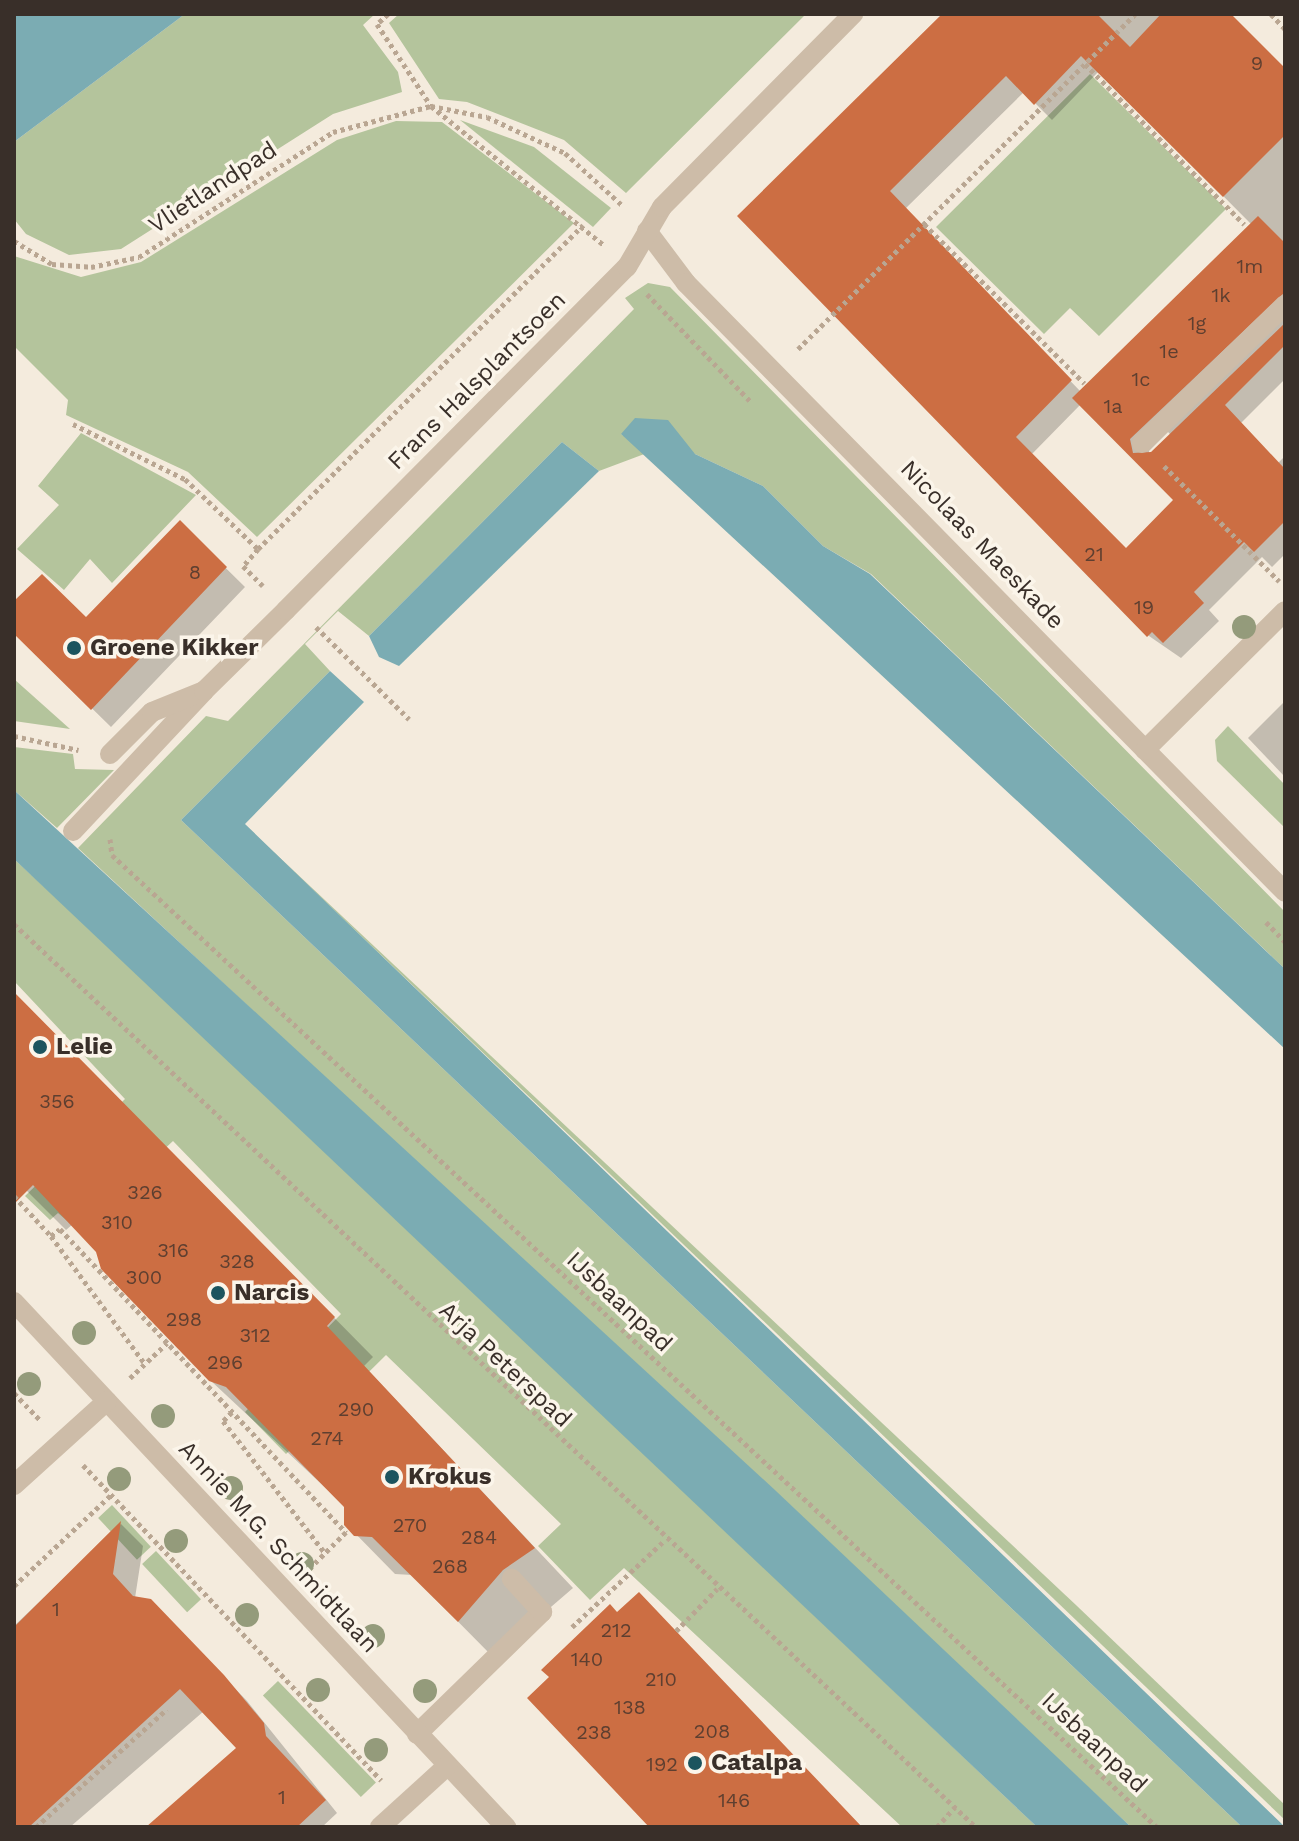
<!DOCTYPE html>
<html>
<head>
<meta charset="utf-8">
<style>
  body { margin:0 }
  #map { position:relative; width:1299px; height:1841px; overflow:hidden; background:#f4ebdd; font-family:"Work Sans",sans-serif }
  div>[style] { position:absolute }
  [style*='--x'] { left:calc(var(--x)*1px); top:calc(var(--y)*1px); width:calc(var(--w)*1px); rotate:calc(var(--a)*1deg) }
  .green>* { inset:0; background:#b4c49c; transform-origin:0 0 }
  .water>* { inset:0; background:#7bacb3 }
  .shadow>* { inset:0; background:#0003 }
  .building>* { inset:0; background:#cc6e43 }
  .path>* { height:5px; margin-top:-2.5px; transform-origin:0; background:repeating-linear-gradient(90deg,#b9a692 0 4px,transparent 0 8px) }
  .lane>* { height:20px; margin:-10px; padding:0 10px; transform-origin:10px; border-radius:10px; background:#cdbca8 }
  .street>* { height:20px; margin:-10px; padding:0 10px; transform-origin:10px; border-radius:10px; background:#cdbca8 }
  .trees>* { width:24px; height:24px; margin:-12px; border-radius:50%; background:#949b7b }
  .dots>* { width:22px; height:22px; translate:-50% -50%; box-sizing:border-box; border:4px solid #fbf5ea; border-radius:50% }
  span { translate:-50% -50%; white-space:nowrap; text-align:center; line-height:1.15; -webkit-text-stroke:7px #fbf5ea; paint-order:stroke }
  .number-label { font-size:20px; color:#5e3f30 }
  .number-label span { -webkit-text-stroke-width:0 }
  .street-label { font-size:24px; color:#392f29 }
  .poi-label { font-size:24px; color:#392f29; font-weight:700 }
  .left { translate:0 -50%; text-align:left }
  .frame { position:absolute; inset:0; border:16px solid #392f29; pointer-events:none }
</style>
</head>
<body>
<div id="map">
  <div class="green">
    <i style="clip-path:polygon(185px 14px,375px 14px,363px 25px,398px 72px,402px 92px,333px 114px,121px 249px,69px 255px,26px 234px,14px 219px,14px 142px)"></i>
    <i style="clip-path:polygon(399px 14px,806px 14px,626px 193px,564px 140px,467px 102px,439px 99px,389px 23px)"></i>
    <i style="clip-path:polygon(1090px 74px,1226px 209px,1099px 336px,1070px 308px,1044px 334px,936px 227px)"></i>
    <i style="clip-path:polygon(460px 120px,534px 147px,611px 208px,593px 227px)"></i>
    <i style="clip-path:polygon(396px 121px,442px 122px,574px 223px,257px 537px,188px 472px,66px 415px,68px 400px,14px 346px,14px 256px,81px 277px,141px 262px,337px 140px)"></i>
    <i style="clip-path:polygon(648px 283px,670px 287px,1285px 912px,1285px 969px,871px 574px,823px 546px,763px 486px,695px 454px,621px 434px,647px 453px,599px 471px,562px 442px,369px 636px,338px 611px,305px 644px,330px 671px,181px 820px,1242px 1827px,1131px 1827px,78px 848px,206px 716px,228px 721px,634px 309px,625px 298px)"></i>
    <i style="clip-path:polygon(81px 433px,196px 495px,112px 583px,90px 559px,64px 590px,17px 549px,59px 505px,38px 486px)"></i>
    <i style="clip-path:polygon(14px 679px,70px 729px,14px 721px)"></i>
    <i style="clip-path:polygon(1228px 726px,1285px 785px,1285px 828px,1217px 761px,1215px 740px)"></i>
    <i style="clip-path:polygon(14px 747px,73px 754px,75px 769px,114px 770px,57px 828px,14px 790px)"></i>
    <i style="clip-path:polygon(244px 824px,1077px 1606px,1285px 1805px,1285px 1820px)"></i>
    <i style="clip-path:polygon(14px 859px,165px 998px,1037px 1827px,902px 1827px,624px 1568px,590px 1600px,538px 1546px,561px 1524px,386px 1355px,286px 1454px,245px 1412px,341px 1314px,173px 1141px,78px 1230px,58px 1213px,50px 1220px,25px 1196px,125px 1099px,14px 981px)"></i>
    <i style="left:112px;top:1505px;width:57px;height:19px;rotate:47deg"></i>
    <i style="left:156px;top:1551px;width:66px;height:19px;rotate:47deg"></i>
    <i style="left:278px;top:1681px;width:141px;height:21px;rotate:46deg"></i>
  </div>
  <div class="water">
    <i style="clip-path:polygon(14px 14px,185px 14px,14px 142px)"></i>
    <i style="clip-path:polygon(635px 418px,668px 420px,695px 454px,763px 486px,823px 546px,870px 574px,1285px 969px,1285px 1049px,621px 434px)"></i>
    <i style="clip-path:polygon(562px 442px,599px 471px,399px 666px,379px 657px,369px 636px)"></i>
    <i style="clip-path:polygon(330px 671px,364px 702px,245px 824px,1285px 1827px,1242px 1827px,181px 820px)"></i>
    <i style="clip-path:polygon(14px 790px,776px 1491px,1131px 1827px,1037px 1827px,14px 859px)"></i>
  </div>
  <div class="shadow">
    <i style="clip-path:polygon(evenodd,944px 14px,1228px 14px,1285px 71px,1285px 379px,1241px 423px,1278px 463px,1285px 456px,1285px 554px,1272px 567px,1262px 557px,1209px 610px,1219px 621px,1181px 658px,1149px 636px,740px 216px,944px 14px,1099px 71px,1252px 225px,1081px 392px,905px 209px,1024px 92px,1052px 120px,1099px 71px,944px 14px,1081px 404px,1176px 500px,1126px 551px,1031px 455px,1081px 404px,944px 14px,1168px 432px,1171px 435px,1149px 457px,1149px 451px,1168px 432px)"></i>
    <i style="clip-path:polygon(180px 523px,245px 587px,111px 727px,14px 632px,14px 604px,86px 620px)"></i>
    <i style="clip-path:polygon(1285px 701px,1285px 777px,1248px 738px)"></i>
    <i style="clip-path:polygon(14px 993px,373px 1357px,364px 1366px,573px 1588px,493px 1657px,412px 1575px,395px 1574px,346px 1524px,346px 1507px,210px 1380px,73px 1224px,66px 1230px,14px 1178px)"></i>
    <i style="clip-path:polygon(121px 1524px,143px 1546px,135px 1598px,174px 1625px,247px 1701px,337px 1813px,322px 1827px,148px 1827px,239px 1748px,204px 1711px,70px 1827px,14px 1827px,14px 1626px)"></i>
  </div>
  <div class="building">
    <i style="clip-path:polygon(942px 14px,1097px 14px,1130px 47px,1161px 14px,1231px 14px,1285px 68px,1285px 135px,1223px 197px,1081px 56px,1034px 105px,1006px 76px,890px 191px,1072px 380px,1016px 437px,1126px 548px,1173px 500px,1072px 398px,1258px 216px,1285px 243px,1285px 292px,1130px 439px,1133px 453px,1151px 452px,1285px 323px,1285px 345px,1225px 405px,1285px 469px,1285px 521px,1254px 552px,1244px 542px,1194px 592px,1204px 603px,1163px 643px,1152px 632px,1147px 637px,737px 216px)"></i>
    <i style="clip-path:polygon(180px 520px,227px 567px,91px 710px,14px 634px,14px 601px,42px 574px,86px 617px)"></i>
    <i style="clip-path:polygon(14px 992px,335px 1317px,327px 1326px,535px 1548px,503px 1570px,458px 1622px,372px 1537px,354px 1536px,344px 1525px,344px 1507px,226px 1387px,209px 1381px,101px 1269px,96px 1252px,33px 1185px,14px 1204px)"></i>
    <i style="clip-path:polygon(121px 1521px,113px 1574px,133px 1596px,151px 1599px,224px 1675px,264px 1723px,266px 1736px,326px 1800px,297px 1827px,146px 1827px,236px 1748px,180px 1689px,29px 1827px,14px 1827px,14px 1627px)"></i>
    <i style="clip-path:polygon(639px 1592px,694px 1650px,862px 1827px,649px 1827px,527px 1698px,549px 1677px,541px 1670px,610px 1604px,617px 1612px)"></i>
  </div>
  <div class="path">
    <i style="--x:388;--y:14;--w:15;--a:138"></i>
    <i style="--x:377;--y:24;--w:98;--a:56.6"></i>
    <i style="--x:431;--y:106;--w:222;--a:38.8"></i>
    <i style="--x:1271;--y:14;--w:21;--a:47"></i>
    <i style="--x:1085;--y:64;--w:226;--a:45.2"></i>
    <i style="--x:924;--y:224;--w:226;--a:44.8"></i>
    <i style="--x:14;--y:241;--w:44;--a:31.2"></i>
    <i style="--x:52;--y:264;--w:39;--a:4"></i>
    <i style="--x:91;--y:267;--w:49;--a:-11.8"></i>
    <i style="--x:139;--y:257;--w:231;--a:-32.8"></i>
    <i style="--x:333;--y:132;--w:101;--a:-14.9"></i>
    <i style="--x:431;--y:106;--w:57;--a:11.1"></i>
    <i style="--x:487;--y:117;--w:86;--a:24.8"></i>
    <i style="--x:565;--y:153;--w:79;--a:42.4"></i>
    <i style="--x:647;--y:294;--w:150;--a:46.1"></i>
    <i style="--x:798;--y:349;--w:475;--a:-44.8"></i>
    <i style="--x:73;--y:424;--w:125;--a:26.2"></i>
    <i style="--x:185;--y:479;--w:101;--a:43.8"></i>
    <i style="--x:258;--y:549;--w:23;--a:131"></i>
    <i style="--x:243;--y:566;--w:28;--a:45"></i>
    <i style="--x:1164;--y:466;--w:163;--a:45"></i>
    <i style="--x:258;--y:549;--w:459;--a:-44.9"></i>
    <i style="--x:316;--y:627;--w:131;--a:44.7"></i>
    <i style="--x:14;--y:736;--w:66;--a:12.3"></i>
    <i style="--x:110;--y:839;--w:16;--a:83"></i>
    <i style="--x:112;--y:855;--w:1427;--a:42.93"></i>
    <i style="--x:1266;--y:922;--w:28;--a:46"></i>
    <i style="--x:14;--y:924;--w:1319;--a:43.19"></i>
    <i style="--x:14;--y:1196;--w:54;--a:47.2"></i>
    <i style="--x:51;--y:1236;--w:11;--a:-38"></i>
    <i style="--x:60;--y:1229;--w:417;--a:46.7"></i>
    <i style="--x:346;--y:1532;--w:52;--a:135"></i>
    <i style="--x:51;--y:1236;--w:159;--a:53.7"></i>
    <i style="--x:130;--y:1378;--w:51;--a:-43.4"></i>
    <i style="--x:14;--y:1393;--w:37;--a:46"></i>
    <i style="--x:232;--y:1412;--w:13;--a:135"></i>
    <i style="--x:223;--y:1421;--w:167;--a:52.3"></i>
    <i style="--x:83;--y:1465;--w:434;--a:46.6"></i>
    <i style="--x:14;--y:1586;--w:133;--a:-43.2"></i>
    <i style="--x:572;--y:1627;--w:127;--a:-43.1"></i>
    <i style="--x:676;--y:1631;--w:59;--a:-45.7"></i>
    <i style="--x:36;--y:1827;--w:176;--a:-42"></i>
    <i style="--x:937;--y:1827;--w:27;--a:-48"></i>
  </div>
  <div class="lane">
    <i style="--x:1142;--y:443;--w:199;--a:-44"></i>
    <i style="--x:73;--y:831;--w:192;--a:-46.9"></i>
    <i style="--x:417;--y:1734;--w:175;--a:-44.3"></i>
    <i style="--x:542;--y:1612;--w:45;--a:-132.3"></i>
  </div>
  <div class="street">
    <i style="--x:647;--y:231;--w:65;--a:53.1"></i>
    <i style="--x:686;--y:283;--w:854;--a:45.47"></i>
    <i style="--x:1145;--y:750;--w:197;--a:-44.8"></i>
    <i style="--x:110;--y:754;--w:59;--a:-45"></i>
    <i style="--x:152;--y:712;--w:56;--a:-22"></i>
    <i style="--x:204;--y:691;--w:115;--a:-44.6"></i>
    <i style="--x:286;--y:610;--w:484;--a:-45.2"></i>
    <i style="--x:627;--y:267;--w:69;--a:-59.7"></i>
    <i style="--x:662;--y:207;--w:272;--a:-45.3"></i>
    <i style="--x:14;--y:1302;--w:720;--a:46.86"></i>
    <i style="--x:14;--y:1485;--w:125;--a:-42.1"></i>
    <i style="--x:380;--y:1827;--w:91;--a:-42.3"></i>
  </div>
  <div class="trees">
    <i style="left:1244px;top:627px"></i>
    <i style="left:84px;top:1333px"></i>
    <i style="left:29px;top:1384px"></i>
    <i style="left:163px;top:1416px"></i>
    <i style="left:119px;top:1479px"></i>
    <i style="left:231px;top:1488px"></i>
    <i style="left:176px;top:1541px"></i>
    <i style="left:302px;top:1564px"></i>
    <i style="left:247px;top:1615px"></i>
    <i style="left:373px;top:1636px"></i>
    <i style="left:318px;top:1690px"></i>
    <i style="left:425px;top:1691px"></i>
    <i style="left:376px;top:1750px"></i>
  </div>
  <div class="dots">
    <i style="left:74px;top:648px;background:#1c545e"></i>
    <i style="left:40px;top:1047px;background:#1c545e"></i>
    <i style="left:218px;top:1293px;background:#1c545e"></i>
    <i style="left:392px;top:1477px;background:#1c545e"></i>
    <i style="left:695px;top:1763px;background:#1c545e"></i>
  </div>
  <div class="number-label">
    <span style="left:1257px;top:63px">9</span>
    <span style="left:1250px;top:266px">1m</span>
    <span style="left:1221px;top:295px">1k</span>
    <span style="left:1197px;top:323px">1g</span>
    <span style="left:1169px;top:351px">1e</span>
    <span style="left:1141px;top:379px">1c</span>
    <span style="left:1113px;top:406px">1a</span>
    <span style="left:1094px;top:554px">21</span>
    <span style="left:195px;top:572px">8</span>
    <span style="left:1144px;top:607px">19</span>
    <span style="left:57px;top:1101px">356</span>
    <span style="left:145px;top:1192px">326</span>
    <span style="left:117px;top:1222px">310</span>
    <span style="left:173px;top:1250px">316</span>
    <span style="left:237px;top:1261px">328</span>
    <span style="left:144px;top:1277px">300</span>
    <span style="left:184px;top:1319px">298</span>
    <span style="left:255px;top:1335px">312</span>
    <span style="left:225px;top:1362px">296</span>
    <span style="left:356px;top:1409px">290</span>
    <span style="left:327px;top:1438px">274</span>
    <span style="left:410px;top:1525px">270</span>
    <span style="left:479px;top:1537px">284</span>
    <span style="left:450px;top:1566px">268</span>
    <span style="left:56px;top:1609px">1</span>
    <span style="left:616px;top:1630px">212</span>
    <span style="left:587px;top:1659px">140</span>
    <span style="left:661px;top:1679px">210</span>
    <span style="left:630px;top:1707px">138</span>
    <span style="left:712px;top:1731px">208</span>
    <span style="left:594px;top:1732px">238</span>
    <span style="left:662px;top:1764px">192</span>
    <span style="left:282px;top:1797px">1</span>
    <span style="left:734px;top:1800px">146</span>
  </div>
  <div class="street-label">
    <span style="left:213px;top:188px;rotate:-33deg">Vlietlandpad</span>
    <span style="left:477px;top:381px;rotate:-45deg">Frans Halsplantsoen</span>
    <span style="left:982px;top:545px;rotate:46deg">Nicolaas Maeskade</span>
    <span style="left:619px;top:1302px;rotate:43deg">IJsbaanpad</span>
    <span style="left:505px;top:1365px;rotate:43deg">Arja Peterspad</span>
    <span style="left:278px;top:1547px;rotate:47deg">Annie M.G. Schmidtlaan</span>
    <span style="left:1094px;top:1743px;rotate:43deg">IJsbaanpad</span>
  </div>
  <div class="poi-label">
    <span class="left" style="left:90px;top:648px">Groene Kikker</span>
    <span class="left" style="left:56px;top:1047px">Lelie</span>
    <span class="left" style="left:234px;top:1293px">Narcis</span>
    <span class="left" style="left:408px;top:1477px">Krokus</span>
    <span class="left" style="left:711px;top:1763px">Catalpa</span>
  </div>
  <div class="frame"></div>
</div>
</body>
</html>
